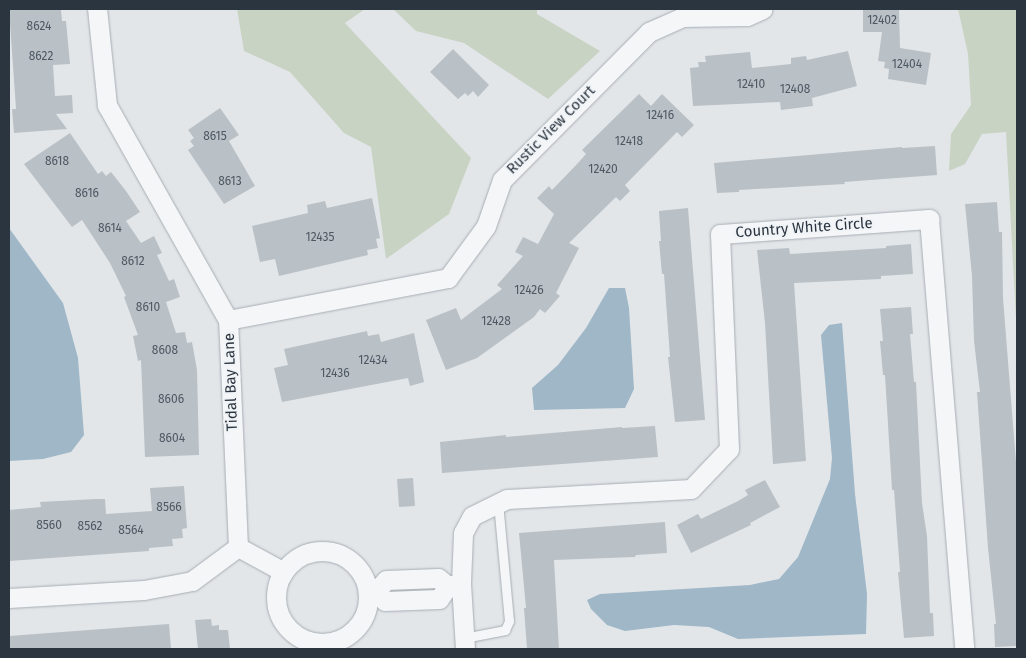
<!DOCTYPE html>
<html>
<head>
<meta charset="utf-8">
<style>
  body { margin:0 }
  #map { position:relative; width:1026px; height:658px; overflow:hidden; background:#e2e6e9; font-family:"Fira Sans",sans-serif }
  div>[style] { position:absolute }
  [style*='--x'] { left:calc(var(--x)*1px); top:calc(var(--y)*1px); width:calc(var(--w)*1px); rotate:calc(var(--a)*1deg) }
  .green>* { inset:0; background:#c9d3c3 }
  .water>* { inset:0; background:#9fb7c7 }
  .building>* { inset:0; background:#b9c0c6; transform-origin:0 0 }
  .roads { filter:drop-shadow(0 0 1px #a7adb3) drop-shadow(0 0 1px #a7adb3) }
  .service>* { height:9px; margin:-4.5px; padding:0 4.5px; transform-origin:4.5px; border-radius:4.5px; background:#f4f6f8 }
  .minor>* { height:19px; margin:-9.5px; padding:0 9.5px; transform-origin:9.5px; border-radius:9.5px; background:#f4f6f8 }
  .minor>.ring { margin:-9.5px; padding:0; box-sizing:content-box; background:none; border:19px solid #f4f6f8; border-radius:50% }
  span { translate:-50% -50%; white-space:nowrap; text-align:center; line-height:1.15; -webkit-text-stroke:4px #f1f4f7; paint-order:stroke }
  .number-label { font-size:12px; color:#4e5862 }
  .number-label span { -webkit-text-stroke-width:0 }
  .street-label { font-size:15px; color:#2b3540 }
  .frame { position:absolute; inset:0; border:10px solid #2b3540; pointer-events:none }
</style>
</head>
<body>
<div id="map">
  <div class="green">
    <i style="clip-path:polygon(237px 9px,365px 9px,345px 23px,471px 158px,449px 214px,386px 259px,371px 147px,344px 133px,290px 72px,244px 51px)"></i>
    <i style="clip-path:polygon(393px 9px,537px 9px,537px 14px,600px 51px,548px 99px,464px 43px,416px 31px)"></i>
    <i style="clip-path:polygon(958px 9px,1017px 9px,1017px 338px,1006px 132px,982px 134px,965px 164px,949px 171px,951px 134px,971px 105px,968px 54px)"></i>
  </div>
  <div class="water">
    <i style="clip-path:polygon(9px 228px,63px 303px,78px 358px,84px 435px,71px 452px,43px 459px,9px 461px)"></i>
    <i style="clip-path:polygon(609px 288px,625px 288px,629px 308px,634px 389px,625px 408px,534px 410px,532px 388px,558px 365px,586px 328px)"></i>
    <i style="clip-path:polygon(842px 323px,855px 494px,867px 594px,866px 634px,738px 639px,709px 627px,674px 625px,625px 631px,607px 625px,591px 609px,587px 600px,600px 594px,750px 585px,779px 579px,798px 557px,830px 479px,832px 458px,821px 335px,829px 325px)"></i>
  </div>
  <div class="building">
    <i style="clip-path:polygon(9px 9px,61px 10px,62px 21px,66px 21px,70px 64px,53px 65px,55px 96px,72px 95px,73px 113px,56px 114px,67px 129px,14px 133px,12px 109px,16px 109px)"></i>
    <i style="clip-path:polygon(863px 9px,899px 9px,900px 48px,931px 53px,926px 85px,888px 79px,889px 69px,884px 68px,885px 62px,878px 61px,882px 32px,863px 32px)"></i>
    <i style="clip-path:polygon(453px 49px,489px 85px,478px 97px,473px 91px,468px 96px,465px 93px,458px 99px,430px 72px)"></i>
    <i style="clip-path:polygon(848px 51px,857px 86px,812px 98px,813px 106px,781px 110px,780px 102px,693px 106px,690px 68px,699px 67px,698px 62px,706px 62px,705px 56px,750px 52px,752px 68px,791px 64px,791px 58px,806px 56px,807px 60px)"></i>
    <i style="clip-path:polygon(639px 94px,651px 106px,662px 94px,694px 125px,682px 137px,677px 132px,625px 185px,630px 191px,620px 201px,616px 197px,569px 243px,579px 248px,556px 293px,560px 296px,545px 313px,540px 309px,534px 317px,477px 358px,446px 370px,426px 320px,456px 308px,461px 320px,502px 289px,497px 285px,523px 256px,515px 252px,523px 237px,538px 244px,554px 214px,537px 198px,549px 186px,552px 190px,578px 163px,586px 154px,582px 150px)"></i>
    <i style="clip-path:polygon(220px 108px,239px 135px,229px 141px,255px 186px,224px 204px,188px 150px,194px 146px,190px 141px,194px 138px,188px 130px)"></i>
    <i style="clip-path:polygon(70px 133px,98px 174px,102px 171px,106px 176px,111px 172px,126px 191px,140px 212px,126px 221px,141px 243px,154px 236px,162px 253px,157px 255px,169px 281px,174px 279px,180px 297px,166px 302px,176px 333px,185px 332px,187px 343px,192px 342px,197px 370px,199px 455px,145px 457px,141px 360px,138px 361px,133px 336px,138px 335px,124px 297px,126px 296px,110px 263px,82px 220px,72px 227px,24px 164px)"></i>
    <i style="clip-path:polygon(935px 146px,937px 175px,844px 182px,845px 184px,739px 190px,739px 192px,717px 193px,714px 163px,902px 147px,902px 148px)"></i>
    <i style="clip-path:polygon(372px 198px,380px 238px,376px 239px,378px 248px,367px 250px,368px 255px,279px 276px,275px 259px,260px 262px,252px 226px,308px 213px,307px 205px,325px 201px,327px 208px)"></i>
    <i style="clip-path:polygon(997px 202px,999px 232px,1002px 232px,1003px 298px,1017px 475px,1017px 646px,995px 647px,994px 624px,996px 624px,988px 548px,977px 392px,980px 392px,974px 341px,972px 276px,965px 204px)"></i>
    <i style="clip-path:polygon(688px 208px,705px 420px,675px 422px,668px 357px,670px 357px,664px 274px,662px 274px,659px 241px,661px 241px,659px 211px)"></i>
    <i style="clip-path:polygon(911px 244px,913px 274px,881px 276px,881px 279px,794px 283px,806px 461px,773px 464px,765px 323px,757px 250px,789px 248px,790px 254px,886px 248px,886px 246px)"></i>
    <i style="clip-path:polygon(911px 307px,913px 334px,910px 334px,914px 382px,916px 382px,922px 503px,927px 536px,930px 613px,933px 613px,934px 636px,904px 638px,898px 572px,900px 572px,894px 490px,892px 490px,885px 375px,883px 375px,880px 341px,883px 341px,880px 309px)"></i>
    <i style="clip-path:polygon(367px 331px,368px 336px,379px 334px,381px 342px,414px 333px,424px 382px,410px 386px,408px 378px,282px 402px,274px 368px,288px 365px,284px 349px)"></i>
    <i style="clip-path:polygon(655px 426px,658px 457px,442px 473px,440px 442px,506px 435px,506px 437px,622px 427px,622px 428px)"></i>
    <i style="left:413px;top:478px;width:28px;height:16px;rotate:86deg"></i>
    <i style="clip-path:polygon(765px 480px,780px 507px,750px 523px,751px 525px,691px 553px,677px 525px,698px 514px,701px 519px,738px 501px,748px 495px,745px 490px)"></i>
    <i style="clip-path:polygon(184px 486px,187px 528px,182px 529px,183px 538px,172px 539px,173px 546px,149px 548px,149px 551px,9px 561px,9px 510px,41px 507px,40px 502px,96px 499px,105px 499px,106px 514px,152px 511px,150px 488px)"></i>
    <i style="clip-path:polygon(665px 522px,667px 553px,636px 555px,635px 557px,554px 560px,559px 649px,527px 649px,524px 608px,526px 608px,519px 533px)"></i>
    <i style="clip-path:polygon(211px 619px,212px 626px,219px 625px,219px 630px,228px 630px,230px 649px,198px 649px,195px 620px)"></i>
    <i style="clip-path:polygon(169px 624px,171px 649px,9px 649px,9px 636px)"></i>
  </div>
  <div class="roads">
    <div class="service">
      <i style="--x:464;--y:638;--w:42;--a:-11"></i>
      <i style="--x:505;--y:630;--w:10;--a:-66"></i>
      <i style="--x:509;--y:621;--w:119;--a:-95.3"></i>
    </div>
    <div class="minor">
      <i style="--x:228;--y:320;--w:224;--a:-10.8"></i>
      <i style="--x:448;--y:278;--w:64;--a:-53.8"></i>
      <i style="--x:486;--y:226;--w:49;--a:-70.8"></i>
      <i style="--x:502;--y:180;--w:209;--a:-45.2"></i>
      <i style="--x:649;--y:32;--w:36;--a:-24"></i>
      <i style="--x:682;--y:17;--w:65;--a:-0.9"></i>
      <i style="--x:747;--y:16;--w:17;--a:-24"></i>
      <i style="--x:238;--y:547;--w:52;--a:28.5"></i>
      <i class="ring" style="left:276px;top:551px;width:73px;height:73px"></i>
      <i style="--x:368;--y:592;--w:7;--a:0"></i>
      <i style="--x:375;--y:592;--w:16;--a:-47"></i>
      <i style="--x:386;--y:580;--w:52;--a:-2.2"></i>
      <i style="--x:438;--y:578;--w:13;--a:39"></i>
      <i style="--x:375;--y:592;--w:13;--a:42"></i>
      <i style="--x:385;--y:601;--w:54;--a:-2.1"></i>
      <i style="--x:439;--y:599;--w:16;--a:-55"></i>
      <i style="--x:448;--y:586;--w:13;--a:-13"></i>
      <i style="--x:9;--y:598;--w:135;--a:-3.4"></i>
      <i style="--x:144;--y:590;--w:49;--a:-10.6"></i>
      <i style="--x:192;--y:581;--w:57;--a:-36.5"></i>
      <i style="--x:238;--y:547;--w:227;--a:-92.5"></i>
      <i style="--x:228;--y:320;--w:247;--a:-119.4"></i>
      <i style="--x:107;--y:105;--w:97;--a:-95.9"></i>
      <i style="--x:465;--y:649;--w:66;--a:-93.5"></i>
      <i style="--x:461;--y:583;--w:50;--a:-87.7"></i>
      <i style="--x:463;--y:533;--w:19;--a:-62"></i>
      <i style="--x:472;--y:516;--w:39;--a:-26"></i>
      <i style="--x:507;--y:499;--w:184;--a:-3.1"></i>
      <i style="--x:691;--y:489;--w:55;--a:-46.5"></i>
      <i style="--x:729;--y:449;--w:215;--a:-92.4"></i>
      <i style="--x:720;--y:234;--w:210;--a:-4.1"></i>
      <i style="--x:929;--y:219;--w:431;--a:85.3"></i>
    </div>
  </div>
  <div class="number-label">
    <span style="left:882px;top:21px">12402</span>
    <span style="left:39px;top:27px">8624</span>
    <span style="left:41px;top:57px">8622</span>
    <span style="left:907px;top:65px">12404</span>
    <span style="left:751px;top:85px">12410</span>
    <span style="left:795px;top:90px">12408</span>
    <span style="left:660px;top:116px">12416</span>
    <span style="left:215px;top:137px">8615</span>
    <span style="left:629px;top:142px">12418</span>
    <span style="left:57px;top:162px">8618</span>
    <span style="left:603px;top:170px">12420</span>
    <span style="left:230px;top:182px">8613</span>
    <span style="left:87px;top:194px">8616</span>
    <span style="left:110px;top:229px">8614</span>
    <span style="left:320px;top:238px">12435</span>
    <span style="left:133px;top:262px">8612</span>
    <span style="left:529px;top:291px">12426</span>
    <span style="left:148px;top:308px">8610</span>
    <span style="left:496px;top:322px">12428</span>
    <span style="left:165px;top:351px">8608</span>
    <span style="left:373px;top:361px">12434</span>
    <span style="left:335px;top:374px">12436</span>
    <span style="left:171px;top:400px">8606</span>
    <span style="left:172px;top:439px">8604</span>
    <span style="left:169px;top:508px">8566</span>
    <span style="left:49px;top:526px">8560</span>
    <span style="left:90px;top:527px">8562</span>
    <span style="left:131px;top:531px">8564</span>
  </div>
  <div class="street-label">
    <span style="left:551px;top:130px;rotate:-45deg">Rustic View Court</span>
    <span style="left:804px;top:228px;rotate:-4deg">Country White Circle</span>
    <span style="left:231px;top:382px;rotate:-92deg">Tidal Bay Lane</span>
  </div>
  <div class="frame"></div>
</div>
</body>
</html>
